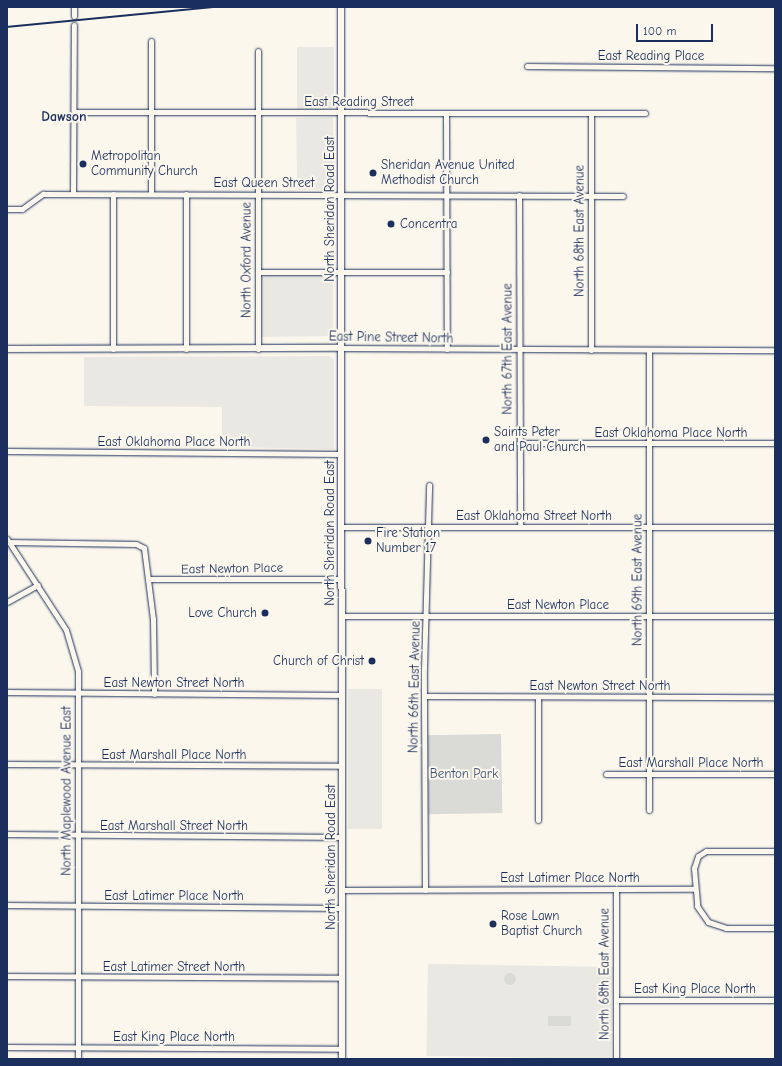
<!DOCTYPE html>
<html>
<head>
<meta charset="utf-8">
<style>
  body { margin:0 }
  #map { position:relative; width:782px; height:1066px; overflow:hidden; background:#fbf7ec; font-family:"Comic Neue",sans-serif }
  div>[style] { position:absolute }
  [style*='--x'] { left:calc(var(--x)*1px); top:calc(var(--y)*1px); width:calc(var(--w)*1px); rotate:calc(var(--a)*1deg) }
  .built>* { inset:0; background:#eae8e2; transform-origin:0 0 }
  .green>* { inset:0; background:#dadad7; transform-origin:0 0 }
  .round { border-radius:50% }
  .roads { filter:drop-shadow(0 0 1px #1b2f5e) drop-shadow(0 0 1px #1b2f5e) }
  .minor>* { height:5px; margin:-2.5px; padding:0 2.5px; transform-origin:2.5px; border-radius:2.5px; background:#fbf7ec }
  .major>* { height:6px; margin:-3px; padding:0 3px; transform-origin:3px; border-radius:3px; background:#fbf7ec }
  .rail>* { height:1.5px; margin:-0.75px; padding:0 0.75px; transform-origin:0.75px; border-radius:0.75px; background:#1b2f5e }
  .dots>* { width:11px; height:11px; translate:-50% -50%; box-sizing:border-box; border:2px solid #fbf7ec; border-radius:50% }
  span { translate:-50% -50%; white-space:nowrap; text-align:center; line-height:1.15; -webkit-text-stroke:4px #fbf7ec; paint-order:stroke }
  .street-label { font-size:13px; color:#1b2f5e }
  .poi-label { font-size:13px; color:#1b2f5e }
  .left { translate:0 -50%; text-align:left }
  .right { translate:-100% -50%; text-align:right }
  .park-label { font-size:13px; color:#415176 }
  .neighbourhood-label { font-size:14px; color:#1b2f5e; font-weight:700 }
  .frame { position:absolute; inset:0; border:8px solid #1b2f5e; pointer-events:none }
  .scale { position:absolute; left:636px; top:24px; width:77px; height:18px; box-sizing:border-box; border:2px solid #1b2f5e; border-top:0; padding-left:5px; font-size:12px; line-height:14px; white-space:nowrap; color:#1b2f5e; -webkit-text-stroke:3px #fbf7ec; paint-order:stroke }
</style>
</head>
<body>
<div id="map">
  <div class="built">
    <i style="left:334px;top:47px;width:62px;height:37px;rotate:90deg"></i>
    <i style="left:333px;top:117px;width:72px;height:37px;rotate:89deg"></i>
    <i style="clip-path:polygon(266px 274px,333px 275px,333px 336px,261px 337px,261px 279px)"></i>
    <i style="clip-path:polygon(330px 356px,334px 360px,334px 449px,222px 447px,222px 407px,84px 406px,84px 357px)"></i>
    <i style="left:348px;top:689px;width:34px;height:140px"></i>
    <i style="left:613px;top:967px;width:92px;height:185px;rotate:91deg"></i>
  </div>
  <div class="green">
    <i style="left:501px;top:734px;width:79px;height:74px;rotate:89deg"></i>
    <i class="round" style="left:504px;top:973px;width:12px;height:12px"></i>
    <i style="left:548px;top:1016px;width:23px;height:10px"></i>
  </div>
  <div class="roads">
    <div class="minor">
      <i style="--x:74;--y:7;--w:9;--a:90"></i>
      <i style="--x:258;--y:51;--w:298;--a:90"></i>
      <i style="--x:527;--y:66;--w:248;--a:0.5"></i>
      <i style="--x:74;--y:112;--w:571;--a:0.1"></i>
      <i style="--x:446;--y:113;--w:236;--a:89.8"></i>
      <i style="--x:591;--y:113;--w:237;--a:90"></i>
      <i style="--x:73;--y:194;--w:169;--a:-89.7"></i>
      <i style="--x:151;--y:194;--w:153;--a:-90"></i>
      <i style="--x:186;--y:194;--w:155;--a:90"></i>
      <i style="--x:519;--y:195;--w:332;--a:89.8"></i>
      <i style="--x:7;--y:209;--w:15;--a:0"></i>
      <i style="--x:22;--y:209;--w:26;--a:-36"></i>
      <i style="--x:43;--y:194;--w:580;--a:0.2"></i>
      <i style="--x:258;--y:272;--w:189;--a:0"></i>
      <i style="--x:342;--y:348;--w:433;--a:0.3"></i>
      <i style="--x:113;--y:349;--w:155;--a:-90"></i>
      <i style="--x:649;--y:350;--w:460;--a:90"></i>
      <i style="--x:519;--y:443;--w:256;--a:0"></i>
      <i style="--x:7;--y:451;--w:334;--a:0.5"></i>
      <i style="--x:341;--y:527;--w:434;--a:0"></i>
      <i style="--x:7;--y:539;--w:108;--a:57"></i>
      <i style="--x:66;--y:630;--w:43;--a:73.7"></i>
      <i style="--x:78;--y:671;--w:388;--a:90"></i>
      <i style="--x:8;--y:542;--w:128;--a:0.9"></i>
      <i style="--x:136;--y:544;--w:9;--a:27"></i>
      <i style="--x:144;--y:548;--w:72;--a:82.8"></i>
      <i style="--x:153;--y:619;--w:75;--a:89.2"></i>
      <i style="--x:148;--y:579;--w:193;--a:0"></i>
      <i style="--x:7;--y:602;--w:35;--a:-29"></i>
      <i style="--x:342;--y:616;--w:433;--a:0"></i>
      <i style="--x:7;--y:692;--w:335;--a:0.5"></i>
      <i style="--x:424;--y:696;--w:351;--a:0.2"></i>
      <i style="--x:538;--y:697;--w:123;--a:90"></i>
      <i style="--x:7;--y:764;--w:335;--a:0.3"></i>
      <i style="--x:606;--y:774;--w:169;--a:0"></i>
      <i style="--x:7;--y:834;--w:335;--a:0.5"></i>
      <i style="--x:775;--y:851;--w:69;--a:180"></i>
      <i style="--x:706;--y:851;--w:9;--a:148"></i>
      <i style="--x:698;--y:856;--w:13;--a:108"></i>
      <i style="--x:694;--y:868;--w:38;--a:85"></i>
      <i style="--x:697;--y:906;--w:19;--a:55"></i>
      <i style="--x:708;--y:922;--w:19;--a:18"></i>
      <i style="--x:726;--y:928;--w:49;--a:0"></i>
      <i style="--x:616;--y:889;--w:170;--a:90"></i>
      <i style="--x:342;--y:890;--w:352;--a:-0.2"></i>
      <i style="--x:425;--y:890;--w:221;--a:-90.3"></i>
      <i style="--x:424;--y:669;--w:184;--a:-88.4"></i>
      <i style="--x:7;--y:905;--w:335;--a:0.5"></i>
      <i style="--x:7;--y:976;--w:335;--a:0.3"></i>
      <i style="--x:616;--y:1000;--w:159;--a:0"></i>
      <i style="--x:7;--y:1047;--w:335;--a:0.3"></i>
    </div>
    <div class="major">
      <i style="--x:341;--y:7;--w:1052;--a:89.95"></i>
      <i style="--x:7;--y:349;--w:335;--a:-0.2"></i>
    </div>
  </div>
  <div class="rail">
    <i style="--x:7;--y:27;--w:209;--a:-5.5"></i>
  </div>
  <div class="dots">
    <i style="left:83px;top:164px;background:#1b2f5e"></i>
    <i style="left:373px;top:173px;background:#1b2f5e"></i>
    <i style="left:391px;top:224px;background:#1b2f5e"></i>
    <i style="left:486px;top:440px;background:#1b2f5e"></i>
    <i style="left:368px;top:541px;background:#1b2f5e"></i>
    <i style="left:265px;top:613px;background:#1b2f5e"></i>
    <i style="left:372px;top:661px;background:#1b2f5e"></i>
    <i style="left:493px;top:924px;background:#1b2f5e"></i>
  </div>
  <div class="street-label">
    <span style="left:651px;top:56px">East Reading Place</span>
    <span style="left:359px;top:102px">East Reading Street</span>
    <span style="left:264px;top:183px">East Queen Street</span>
    <span style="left:330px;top:209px;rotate:-90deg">North Sheridan Road East</span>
    <span style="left:580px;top:231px;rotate:-90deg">North 68th East Avenue</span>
    <span style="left:247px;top:260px;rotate:-90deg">North Oxford Avenue</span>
    <span style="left:391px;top:338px;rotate:1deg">East Pine Street North</span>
    <span style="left:508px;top:349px;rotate:-90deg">North 67th East Avenue</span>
    <span style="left:671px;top:433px">East Oklahoma Place North</span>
    <span style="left:174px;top:442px">East Oklahoma Place North</span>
    <span style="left:534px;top:516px">East Oklahoma Street North</span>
    <span style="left:330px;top:533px;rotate:-90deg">North Sheridan Road East</span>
    <span style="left:232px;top:569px;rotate:-1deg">East Newton Place</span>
    <span style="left:638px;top:580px;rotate:-90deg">North 69th East Avenue</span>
    <span style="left:558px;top:605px">East Newton Place</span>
    <span style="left:174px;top:683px">East Newton Street North</span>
    <span style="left:600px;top:686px">East Newton Street North</span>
    <span style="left:415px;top:687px;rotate:-89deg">North 66th East Avenue</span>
    <span style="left:174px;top:755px">East Marshall Place North</span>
    <span style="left:691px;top:763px">East Marshall Place North</span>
    <span style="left:67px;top:791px;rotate:-90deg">North Maplewood Avenue East</span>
    <span style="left:174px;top:826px">East Marshall Street North</span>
    <span style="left:331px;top:857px;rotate:-90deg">North Sheridan Road East</span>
    <span style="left:570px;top:878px">East Latimer Place North</span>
    <span style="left:174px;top:896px">East Latimer Place North</span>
    <span style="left:174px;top:967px">East Latimer Street North</span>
    <span style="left:605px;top:974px;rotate:-90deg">North 68th East Avenue</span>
    <span style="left:695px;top:989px">East King Place North</span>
    <span style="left:174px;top:1037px">East King Place North</span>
  </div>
  <div class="poi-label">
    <span class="left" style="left:91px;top:164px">Metropolitan<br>Community Church</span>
    <span class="left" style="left:381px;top:173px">Sheridan Avenue United<br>Methodist Church</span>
    <span class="left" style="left:400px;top:224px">Concentra</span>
    <span class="left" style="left:494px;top:440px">Saints Peter<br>and Paul Church</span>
    <span class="left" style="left:376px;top:541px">Fire Station<br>Number 17</span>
    <span class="right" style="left:257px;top:613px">Love Church</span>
    <span class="right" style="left:364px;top:661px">Church of Christ</span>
    <span class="left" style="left:501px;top:924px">Rose Lawn<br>Baptist Church</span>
  </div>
  <div class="park-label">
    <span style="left:464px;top:774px">Benton Park</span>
  </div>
  <div class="neighbourhood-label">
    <span style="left:64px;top:117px">Dawson</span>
  </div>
  <div class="frame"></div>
  <div class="scale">100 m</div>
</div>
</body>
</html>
